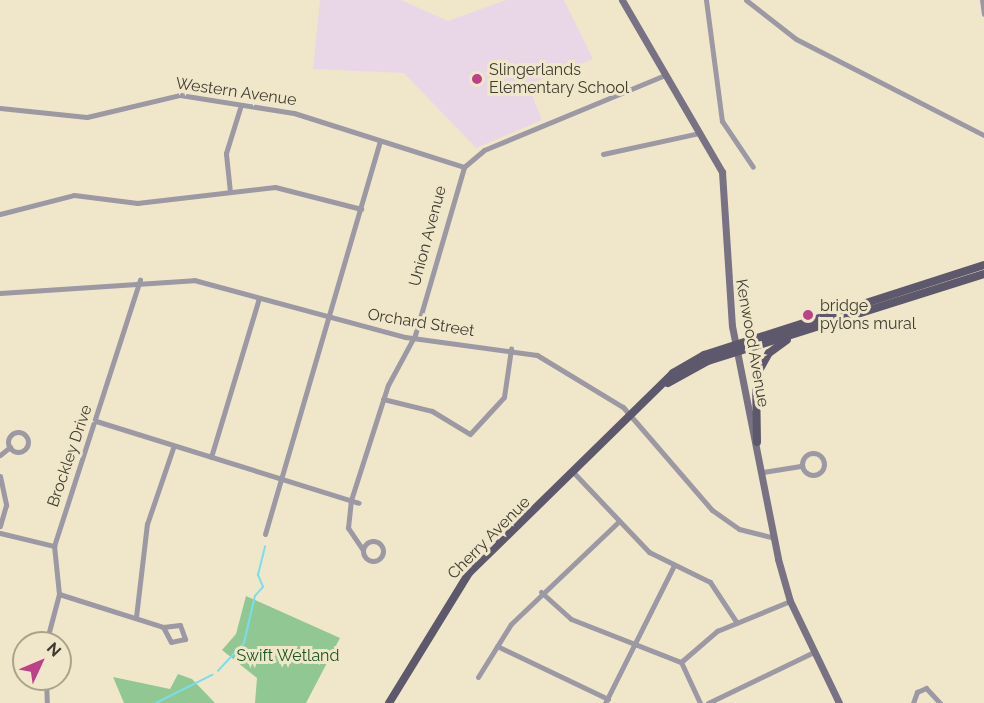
<!DOCTYPE html>
<html>
<head>
<meta charset="utf-8">
<style>
  body { margin:0 }
  #map { position:relative; width:984px; height:703px; overflow:hidden; background:#f0e7ca; font-family:Raleway,sans-serif }
  div>[style] { position:absolute }
  [style*='--x'] { left:calc(var(--x)*1px); top:calc(var(--y)*1px); width:calc(var(--w)*1px); rotate:calc(var(--a)*1deg) }
  .education>* { inset:0; background:#e9d7e7 }
  .green>* { inset:0; background:#91c792 }
  .stream>* { height:1.5px; margin:-0.75px; padding:0 0.75px; transform-origin:0.75px; border-radius:0.75px; background:#79deeb }
  .street>* { height:5px; margin:-2.5px; padding:0 2.5px; transform-origin:2.5px; border-radius:2.5px; background:#9c98a4 }
  .street>.ring { margin:-2.5px; padding:0; box-sizing:content-box; background:none; border:5px solid #9c98a4; border-radius:50% }
  .secondary>* { height:7px; margin:-3.5px; padding:0 3.5px; transform-origin:3.5px; border-radius:3.5px; background:#787284 }
  .primary>* { height:8px; margin:-4px; padding:0 4px; transform-origin:4px; border-radius:4px; background:#5e586c }
  .dots>* { width:16px; height:16px; translate:-50% -50%; box-sizing:border-box; border:3px solid #f0e7ca; border-radius:50% }
  span { translate:-50% -50%; white-space:nowrap; text-align:center; line-height:1.15; -webkit-text-stroke:6px #f0e7ca; paint-order:stroke }
  .poi-label { font-size:16px; color:#3f3c30 }
  .left { translate:0 -50%; text-align:left }
  .street-label { font-size:16px; color:#3f3c30 }
  .park-label { font-size:16px; color:#1a5421 }
  .north { position:absolute; left:12px; top:631px; width:60px; height:60px; box-sizing:border-box; background:#f0e7ca; border:2px solid #a9a38c; border-radius:50%; rotate:46deg; font-size:16px; font-weight:700; line-height:24px; text-align:center; color:#3f3c30 }
  .north::after { content:''; display:block; margin:auto; width:21px; height:27px; background:#be3f8a; clip-path:polygon(50% 0,100% 100%,50% 72%,0 100%) }
</style>
</head>
<body>
<div id="map">
  <div class="education">
    <i style="clip-path:polygon(320px 0,401px 0,448px 21px,506px 0,564px 0,593px 59px,528px 85px,542px 120px,476px 148px,404px 73px,313px 69px)"></i>
  </div>
  <div class="green">
    <i style="clip-path:polygon(246px 596px,340px 638px,306px 703px,255px 703px,257px 678px,222px 650px,236px 634px)"></i>
    <i style="clip-path:polygon(178px 674px,192px 679px,215px 703px,124px 703px,113px 677px,170px 689px)"></i>
  </div>
  <div class="stream">
    <i style="--x:218;--y:671;--w:38;--a:-47"></i>
    <i style="--x:244;--y:643;--w:48;--a:-76.8"></i>
    <i style="--x:255;--y:596;--w:12;--a:-48"></i>
    <i style="--x:263;--y:587;--w:13;--a:-113"></i>
    <i style="--x:258;--y:575;--w:29;--a:-76"></i>
    <i style="--x:156;--y:703;--w:63;--a:-26.6"></i>
  </div>
  <div class="street">
    <i style="--x:706;--y:0;--w:122;--a:82.5"></i>
    <i style="--x:722;--y:121;--w:55;--a:56"></i>
    <i style="--x:746;--y:0;--w:63;--a:38"></i>
    <i style="--x:796;--y:39;--w:211;--a:27.1"></i>
    <i style="--x:982;--y:0;--w:14;--a:82"></i>
    <i style="--x:0;--y:108;--w:87;--a:5.9"></i>
    <i style="--x:87;--y:117;--w:96;--a:-13.3"></i>
    <i style="--x:180;--y:95;--w:115;--a:9"></i>
    <i style="--x:294;--y:113;--w:178;--a:17.6"></i>
    <i style="--x:603;--y:154;--w:98;--a:-12.3"></i>
    <i style="--x:230;--y:192;--w:39;--a:-96"></i>
    <i style="--x:226;--y:153;--w:47;--a:-72.7"></i>
    <i style="--x:0;--y:214;--w:76;--a:-14.4"></i>
    <i style="--x:74;--y:195;--w:64;--a:7.2"></i>
    <i style="--x:137;--y:203;--w:139;--a:-6.6"></i>
    <i style="--x:275;--y:187;--w:89;--a:14.3"></i>
    <i style="--x:0;--y:293;--w:194;--a:-3.8"></i>
    <i style="--x:194;--y:280;--w:219;--a:15.1"></i>
    <i style="--x:405;--y:337;--w:133;--a:7.8"></i>
    <i style="--x:537;--y:355;--w:100;--a:31.2"></i>
    <i style="--x:623;--y:407;--w:136;--a:49.2"></i>
    <i style="--x:712;--y:510;--w:33;--a:35"></i>
    <i style="--x:739;--y:529;--w:36;--a:14"></i>
    <i style="--x:383;--y:399;--w:50;--a:13.8"></i>
    <i style="--x:432;--y:411;--w:44;--a:31.2"></i>
    <i style="--x:470;--y:434;--w:50;--a:-47.4"></i>
    <i style="--x:504;--y:397;--w:49;--a:-81.7"></i>
    <i style="--x:96;--y:421;--w:275;--a:17.3"></i>
    <i class="ring" style="left:8px;top:432px;width:15px;height:15px"></i>
    <i class="ring" style="left:802px;top:453px;width:17px;height:17px"></i>
    <i style="--x:0;--y:455;--w:13;--a:-39"></i>
    <i style="--x:211;--y:457;--w:166;--a:-73.2"></i>
    <i style="--x:763;--y:472;--w:38;--a:-9"></i>
    <i style="--x:574;--y:473;--w:109;--a:46.5"></i>
    <i style="--x:649;--y:552;--w:68;--a:26.2"></i>
    <i style="--x:710;--y:582;--w:49;--a:56.6"></i>
    <i style="--x:0;--y:476;--w:30;--a:78"></i>
    <i style="--x:6;--y:505;--w:22;--a:106"></i>
    <i style="--x:0;--y:533;--w:56;--a:13.5"></i>
    <i style="--x:265;--y:534;--w:409;--a:-73.7"></i>
    <i class="ring" style="left:363px;top:541px;width:15px;height:15px"></i>
    <i style="--x:363;--y:550;--w:27;--a:-124"></i>
    <i style="--x:348;--y:528;--w:28;--a:-84"></i>
    <i style="--x:351;--y:500;--w:121;--a:-72.2"></i>
    <i style="--x:388;--y:385;--w:57;--a:-61.6"></i>
    <i style="--x:415;--y:335;--w:175;--a:-73.7"></i>
    <i style="--x:464;--y:167;--w:26;--a:-40"></i>
    <i style="--x:484;--y:150;--w:194;--a:-22.5"></i>
    <i style="--x:541;--y:592;--w:40;--a:42"></i>
    <i style="--x:571;--y:619;--w:118;--a:21.4"></i>
    <i style="--x:681;--y:662;--w:45;--a:65.1"></i>
    <i style="--x:59;--y:594;--w:109;--a:17.6"></i>
    <i style="--x:163;--y:627;--w:17;--a:-7"></i>
    <i style="--x:180;--y:625;--w:15;--a:70"></i>
    <i style="--x:185;--y:639;--w:14;--a:168"></i>
    <i style="--x:171;--y:642;--w:17;--a:-118"></i>
    <i style="--x:136;--y:617;--w:94;--a:-83.3"></i>
    <i style="--x:147;--y:524;--w:80;--a:-71.1"></i>
    <i style="--x:46;--y:643;--w:51;--a:-75.1"></i>
    <i style="--x:59;--y:594;--w:48;--a:-95.9"></i>
    <i style="--x:54;--y:546;--w:280;--a:-72.1"></i>
    <i style="--x:497;--y:646;--w:123;--a:25.5"></i>
    <i style="--x:681;--y:662;--w:48;--a:-40.7"></i>
    <i style="--x:717;--y:631;--w:79;--a:-22.3"></i>
    <i style="--x:478;--y:677;--w:62;--a:-58.1"></i>
    <i style="--x:511;--y:624;--w:148;--a:-43.6"></i>
    <i style="--x:46;--y:679;--w:24;--a:88"></i>
    <i style="--x:605;--y:703;--w:154;--a:-63.4"></i>
    <i style="--x:708;--y:703;--w:118;--a:-25.7"></i>
    <i style="--x:913;--y:703;--w:12;--a:-70"></i>
    <i style="--x:917;--y:692;--w:10;--a:-24"></i>
    <i style="--x:926;--y:688;--w:21;--a:47"></i>
  </div>
  <div class="secondary">
    <i style="--x:622;--y:0;--w:199;--a:59.8"></i>
    <i style="--x:722;--y:172;--w:154;--a:86.3"></i>
    <i style="--x:732;--y:326;--w:237;--a:78.8"></i>
    <i style="--x:778;--y:559;--w:44;--a:74.1"></i>
    <i style="--x:790;--y:601;--w:113;--a:64.3"></i>
  </div>
  <div class="primary">
    <i style="--x:668;--y:383;--w:46;--a:-28.8"></i>
    <i style="--x:708;--y:361;--w:289;--a:-17.5"></i>
    <i style="--x:757;--y:442;--w:66;--a:-90.9"></i>
    <i style="--x:756;--y:376;--w:26;--a:-61"></i>
    <i style="--x:769;--y:353;--w:22;--a:-36"></i>
    <i style="--x:389;--y:703;--w:153;--a:-58.4"></i>
    <i style="--x:469;--y:573;--w:286;--a:-44.4"></i>
    <i style="--x:673;--y:373;--w:36;--a:-30"></i>
    <i style="--x:704;--y:355;--w:294;--a:-17.8"></i>
  </div>
  <div class="dots">
    <i style="left:477px;top:79px;background:#be3f8a"></i>
    <i style="left:808px;top:315px;background:#be3f8a"></i>
  </div>
  <div class="poi-label">
    <span class="left" style="left:489px;top:79px">Slingerlands<br>Elementary School</span>
    <span class="left" style="left:820px;top:315px">bridge<br>pylons mural</span>
  </div>
  <div class="street-label">
    <span style="left:236px;top:92px;rotate:8deg">Western Avenue</span>
    <span style="left:428px;top:236px;rotate:-75deg">Union Avenue</span>
    <span style="left:421px;top:323px;rotate:9deg">Orchard Street</span>
    <span style="left:752px;top:343px;rotate:80deg">Kenwood Avenue</span>
    <span style="left:70px;top:456px;rotate:-71deg">Brockley Drive</span>
    <span style="left:489px;top:538px;rotate:-45deg">Cherry Avenue</span>
  </div>
  <div class="park-label">
    <span style="left:288px;top:656px">Swift Wetland</span>
  </div>
  <div class="north">N</div>
</div>
</body>
</html>
